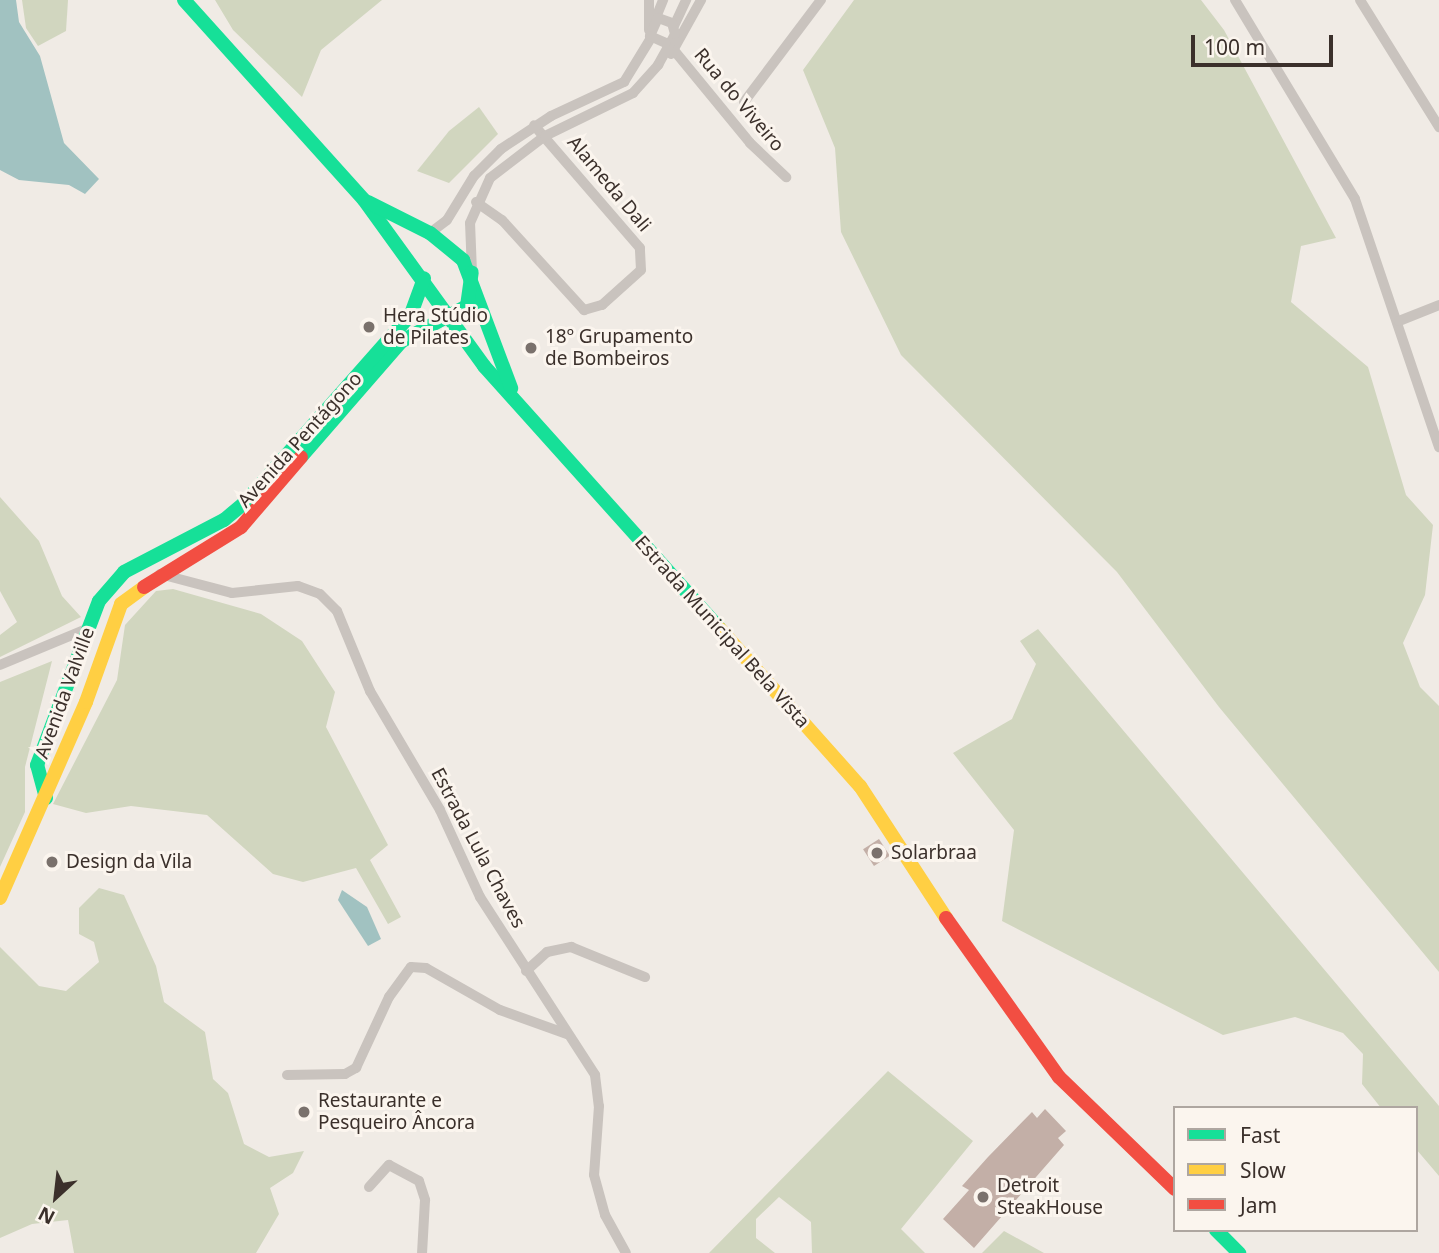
<!DOCTYPE html>
<html>
<head>
<meta charset="utf-8">
<style>
  body { margin:0 }
  #map { position:relative; width:1439px; height:1253px; overflow:hidden; background:#f0ebe5; font-family:"Noto Sans",sans-serif }
  div>[style] { position:absolute }
  [style*='--x'] { left:calc(var(--x)*1px); top:calc(var(--y)*1px); width:calc(var(--w)*1px); rotate:calc(var(--a)*1deg) }
  .green>* { inset:0; background:#d1d6bf }
  .water>* { inset:0; background:#a1c2c1 }
  .building>* { inset:0; background:#c3afa7; transform-origin:0 0 }
  .street>* { height:10px; margin:-5px; padding:0 5px; transform-origin:5px; border-radius:5px; background:#c9c3be }
  .fast>* { height:14px; margin:-7px; padding:0 7px; transform-origin:7px; border-radius:7px; background:#16e098 }
  .slow>* { height:14px; margin:-7px; padding:0 7px; transform-origin:7px; border-radius:7px; background:#ffcf43 }
  .jam>* { height:14px; margin:-7px; padding:0 7px; transform-origin:7px; border-radius:7px; background:#f24e42 }
  .dots>* { width:19px; height:19px; translate:-50% -50%; box-sizing:border-box; border:4px solid #fbf5ee; border-radius:50% }
  span { translate:-50% -50%; white-space:nowrap; text-align:center; line-height:1.15; -webkit-text-stroke:6px #fbf5ee; paint-order:stroke }
  .street-label { font-size:19px; color:#3b302b }
  .poi-label { font-size:19px; color:#3b302b }
  .left { translate:0 -50%; text-align:left }
  .legend { position:absolute; left:1173px; top:1106px; width:245px; height:126px; box-sizing:border-box; background:#fbf5ee; border:2px solid #aea6a0; margin:0; padding:9px 12px; list-style:none; font-size:21px; color:#3b302b }
  .legend li { display:flex; align-items:center; gap:14px; height:35px }
  .legend b { width:35px; border:2px solid #aea6a0 }
  .north { position:absolute; left:21px; top:1162px; width:70px; height:70px; -webkit-text-stroke:5px #fbf5ee; paint-order:stroke; rotate:207deg; font-size:19px; font-weight:700; line-height:28px; text-align:center; color:#3b302b }
  .north::after { content:''; display:block; margin:auto; width:24px; height:32px; background:#3b302b; clip-path:polygon(50% 0,100% 100%,50% 72%,0 100%) }
  .scale { position:absolute; left:1191px; top:35px; width:142px; height:32px; box-sizing:border-box; border:4px solid #3b302b; border-top:0; padding-left:9px; font-size:21px; line-height:24px; white-space:nowrap; color:#3b302b; -webkit-text-stroke:5px #fbf5ee; paint-order:stroke }
</style>
</head>
<body>
<div id="map">
  <div class="green">
    <i style="clip-path:polygon(22px 0,68px 0,66px 31px,38px 46px,26px 28px)"></i>
    <i style="clip-path:polygon(215px 0,382px 0,321px 50px,302px 97px,233px 30px)"></i>
    <i style="clip-path:polygon(854px 0,1201px 0,1224px 30px,1336px 238px,1301px 246px,1291px 302px,1368px 367px,1406px 495px,1433px 525px,1425px 595px,1403px 643px,1420px 687px,1439px 706px,1439px 972px,1219px 707px,1117px 572px,901px 355px,841px 232px,835px 148px,803px 70px)"></i>
    <i style="clip-path:polygon(479px 107px,498px 134px,449px 183px,417px 171px,449px 131px)"></i>
    <i style="clip-path:polygon(0 497px,39px 541px,62px 596px,81px 617px,0 657px,0 635px,17px 622px,0 591px)"></i>
    <i style="clip-path:polygon(173px 589px,261px 614px,302px 641px,335px 692px,326px 727px,388px 845px,370px 860px,401px 917px,388px 924px,356px 868px,303px 882px,273px 874px,207px 815px,131px 806px,86px 813px,53px 804px,117px 680px,125px 625px,156px 591px)"></i>
    <i style="clip-path:polygon(1038px 629px,1439px 1106px,1439px 1176px,1416px 1149px,1416px 1108px,1381px 1108px,1362px 1084px,1363px 1054px,1343px 1033px,1295px 1017px,1223px 1035px,1002px 921px,1014px 830px,953px 753px,1012px 719px,1036px 664px,1020px 641px)"></i>
    <i style="clip-path:polygon(52px 661px,25px 767px,25px 812px,0 867px,0 682px)"></i>
    <i style="clip-path:polygon(99px 888px,124px 895px,156px 966px,164px 1002px,205px 1032px,213px 1079px,228px 1093px,244px 1144px,269px 1157px,304px 1151px,293px 1173px,270px 1188px,279px 1214px,256px 1253px,74px 1253px,68px 1220px,32px 1224px,0 1238px,0 947px,39px 986px,66px 991px,99px 962px,94px 942px,79px 934px,79px 908px)"></i>
    <i style="clip-path:polygon(888px 1071px,973px 1141px,901px 1229px,925px 1253px,812px 1253px,811px 1222px,779px 1197px,756px 1219px,756px 1238px,775px 1253px,709px 1253px)"></i>
    <i style="clip-path:polygon(1004px 1231px,1044px 1253px,982px 1253px)"></i>
  </div>
  <div class="water">
    <i style="clip-path:polygon(0 0,16px 0,19px 22px,40px 56px,64px 143px,99px 179px,85px 194px,69px 185px,19px 180px,0 170px)"></i>
    <i style="clip-path:polygon(342px 890px,367px 907px,381px 939px,368px 946px,338px 900px)"></i>
  </div>
  <div class="building">
    <i style="left:879px;top:839px;width:20px;height:19px;rotate:57deg"></i>
    <i style="clip-path:polygon(1045px 1109px,1066px 1131px,1058px 1138px,1064px 1145px,974px 1248px,943px 1219px,969px 1190px,962px 1186px,988px 1157px,1032px 1112px,1037px 1118px)"></i>
  </div>
  <div class="street">
    <i style="--x:1235;--y:0;--w:232;--a:58.9"></i>
    <i style="--x:1355;--y:199;--w:262;--a:71.3"></i>
    <i style="--x:1360;--y:0;--w:150;--a:58.1"></i>
    <i style="--x:655;--y:20;--w:22;--a:-68"></i>
    <i style="--x:674;--y:26;--w:29;--a:-65"></i>
    <i style="--x:649;--y:30;--w:30;--a:-90"></i>
    <i style="--x:668;--y:43;--w:129;--a:50.6"></i>
    <i style="--x:750;--y:143;--w:50;--a:43.4"></i>
    <i style="--x:671;--y:54;--w:62;--a:-60.9"></i>
    <i style="--x:744;--y:102;--w:128;--a:-53"></i>
    <i style="--x:476;--y:202;--w:32;--a:35"></i>
    <i style="--x:502;--y:220;--w:122;--a:47.7"></i>
    <i style="--x:584;--y:310;--w:19;--a:-16"></i>
    <i style="--x:602;--y:305;--w:52;--a:-41.9"></i>
    <i style="--x:641;--y:270;--w:22;--a:-93"></i>
    <i style="--x:640;--y:248;--w:162;--a:-130.8"></i>
    <i style="--x:430;--y:233;--w:21;--a:-37"></i>
    <i style="--x:447;--y:220;--w:52;--a:-58.5"></i>
    <i style="--x:474;--y:176;--w:38;--a:-45"></i>
    <i style="--x:501;--y:149;--w:60;--a:-33.4"></i>
    <i style="--x:551;--y:116;--w:81;--a:-25"></i>
    <i style="--x:624;--y:82;--w:52;--a:-58.5"></i>
    <i style="--x:472;--y:272;--w:49;--a:-92.3"></i>
    <i style="--x:470;--y:223;--w:49;--a:-66"></i>
    <i style="--x:490;--y:178;--w:69;--a:-37.4"></i>
    <i style="--x:545;--y:136;--w:98;--a:-26"></i>
    <i style="--x:633;--y:93;--w:38;--a:-48"></i>
    <i style="--x:658;--y:65;--w:35;--a:-61"></i>
    <i style="--x:675;--y:34;--w:11;--a:-105"></i>
    <i style="--x:672;--y:23;--w:15;--a:-160"></i>
    <i style="--x:658;--y:18;--w:20;--a:114"></i>
    <i style="--x:650;--y:36;--w:17;--a:24"></i>
    <i style="--x:1399;--y:321;--w:43;--a:-21.8"></i>
    <i style="--x:160;--y:574;--w:74;--a:14.8"></i>
    <i style="--x:232;--y:593;--w:66;--a:-6.1"></i>
    <i style="--x:298;--y:586;--w:23;--a:20"></i>
    <i style="--x:320;--y:594;--w:24;--a:45"></i>
    <i style="--x:337;--y:611;--w:87;--a:67.6"></i>
    <i style="--x:370;--y:691;--w:138;--a:59.5"></i>
    <i style="--x:440;--y:810;--w:96;--a:65.3"></i>
    <i style="--x:480;--y:897;--w:212;--a:57.1"></i>
    <i style="--x:595;--y:1075;--w:31;--a:83"></i>
    <i style="--x:599;--y:1106;--w:69;--a:94.1"></i>
    <i style="--x:594;--y:1175;--w:41;--a:74.6"></i>
    <i style="--x:605;--y:1215;--w:43;--a:61.1"></i>
    <i style="--x:0;--y:665;--w:96;--a:-22.6"></i>
    <i style="--x:526;--y:971;--w:28;--a:-42"></i>
    <i style="--x:547;--y:952;--w:25;--a:-12"></i>
    <i style="--x:571;--y:947;--w:80;--a:22.1"></i>
    <i style="--x:287;--y:1075;--w:58;--a:-1"></i>
    <i style="--x:345;--y:1074;--w:13;--a:-29"></i>
    <i style="--x:356;--y:1068;--w:78;--a:-65.1"></i>
    <i style="--x:389;--y:997;--w:37;--a:-54"></i>
    <i style="--x:411;--y:967;--w:15;--a:4"></i>
    <i style="--x:426;--y:968;--w:85;--a:29.6"></i>
    <i style="--x:500;--y:1010;--w:71;--a:19.7"></i>
    <i style="--x:369;--y:1187;--w:30;--a:-48"></i>
    <i style="--x:389;--y:1165;--w:34;--a:28"></i>
    <i style="--x:419;--y:1181;--w:20;--a:72"></i>
    <i style="--x:425;--y:1200;--w:53;--a:93.2"></i>
  </div>
  <div class="fast">
    <i style="--x:184;--y:0;--w:269;--a:48"></i>
    <i style="--x:364;--y:200;--w:205;--a:54.1"></i>
    <i style="--x:484;--y:366;--w:352;--a:48.1"></i>
    <i style="--x:368;--y:202;--w:69;--a:26.6"></i>
    <i style="--x:430;--y:233;--w:43;--a:39.3"></i>
    <i style="--x:463;--y:260;--w:137;--a:69.4"></i>
    <i style="--x:301;--y:457;--w:154;--a:-49"></i>
    <i style="--x:402;--y:341;--w:74;--a:-28.3"></i>
    <i style="--x:467;--y:306;--w:34;--a:-82"></i>
    <i style="--x:46;--y:798;--w:34;--a:-105"></i>
    <i style="--x:37;--y:765;--w:175;--a:-69.3"></i>
    <i style="--x:99;--y:601;--w:38;--a:-49"></i>
    <i style="--x:124;--y:572;--w:113;--a:-27.5"></i>
    <i style="--x:224;--y:520;--w:26;--a:-40"></i>
    <i style="--x:244;--y:503;--w:252;--a:-48.5"></i>
    <i style="--x:411;--y:314;--w:38;--a:-70"></i>
    <i style="--x:1216;--y:1230;--w:33;--a:45"></i>
  </div>
  <div class="slow">
    <i style="--x:719;--y:628;--w:212;--a:48.3"></i>
    <i style="--x:860;--y:786;--w:158;--a:56.9"></i>
    <i style="--x:0;--y:898;--w:214;--a:-66.3"></i>
    <i style="--x:86;--y:702;--w:104;--a:-70.3"></i>
    <i style="--x:121;--y:604;--w:29;--a:-36"></i>
  </div>
  <div class="jam">
    <i style="--x:144;--y:587;--w:114;--a:-31.7"></i>
    <i style="--x:241;--y:527;--w:92;--a:-49.4"></i>
    <i style="--x:946;--y:918;--w:195;--a:54.6"></i>
    <i style="--x:1059;--y:1077;--w:161;--a:44"></i>
  </div>
  <div class="dots">
    <i style="left:369px;top:327px;background:#7a716c"></i>
    <i style="left:531px;top:348px;background:#7a716c"></i>
    <i style="left:877px;top:853px;background:#7a716c"></i>
    <i style="left:52px;top:862px;background:#7a716c"></i>
    <i style="left:304px;top:1112px;background:#7a716c"></i>
    <i style="left:983px;top:1197px;background:#7a716c"></i>
  </div>
  <div class="street-label">
    <span style="left:739px;top:100px;rotate:50deg">Rua do Viveiro</span>
    <span style="left:609px;top:184px;rotate:50deg">Alameda Dali</span>
    <span style="left:300px;top:440px;rotate:-48deg">Avenida Pentágono</span>
    <span style="left:722px;top:632px;rotate:48deg">Estrada Municipal Bela Vista</span>
    <span style="left:65px;top:693px;rotate:-70deg">Avenida Valville</span>
    <span style="left:478px;top:848px;rotate:62deg">Estrada Lula Chaves</span>
  </div>
  <div class="poi-label">
    <span class="left" style="left:383px;top:327px">Hera Stúdio<br>de Pilates</span>
    <span class="left" style="left:545px;top:348px">18º Grupamento<br>de Bombeiros</span>
    <span class="left" style="left:891px;top:853px">Solarbraa</span>
    <span class="left" style="left:66px;top:862px">Design da Vila</span>
    <span class="left" style="left:318px;top:1112px">Restaurante e<br>Pesqueiro Âncora</span>
    <span class="left" style="left:997px;top:1197px">Detroit<br>SteakHouse</span>
  </div>
  <ul class="legend">
  <li><b style="height:9px;background:#16e098"></b>Fast</li>
  <li><b style="height:9px;background:#ffcf43"></b>Slow</li>
  <li><b style="height:9px;background:#f24e42"></b>Jam</li>
  </ul>
  <div class="north">N</div>
  <div class="scale">100 m</div>
</div>
</body>
</html>
